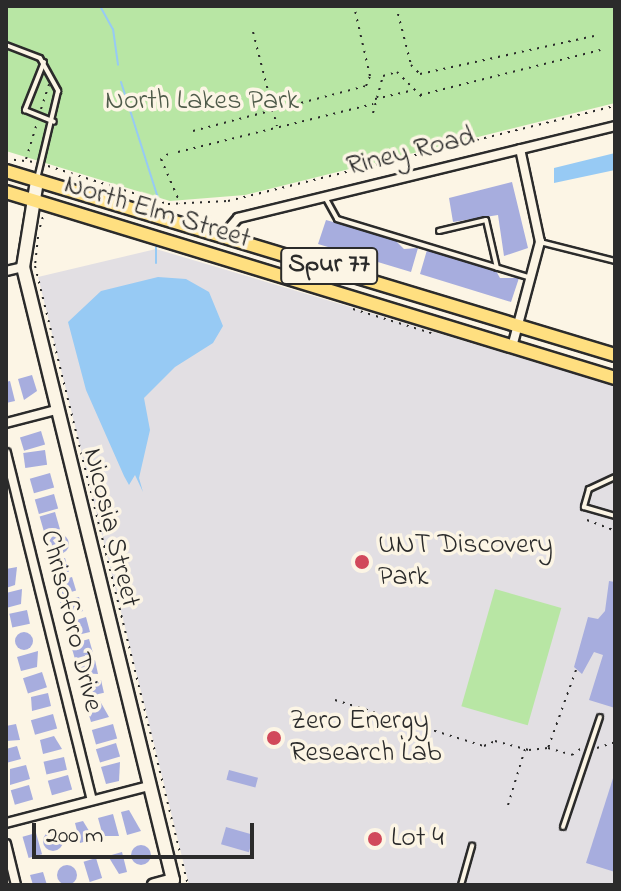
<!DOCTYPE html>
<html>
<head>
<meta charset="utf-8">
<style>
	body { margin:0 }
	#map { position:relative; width:621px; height:891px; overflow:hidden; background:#fcf5e5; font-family:"Indie Flower",sans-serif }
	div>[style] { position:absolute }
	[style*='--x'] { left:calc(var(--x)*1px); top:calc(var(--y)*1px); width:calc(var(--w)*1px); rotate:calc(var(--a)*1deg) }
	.built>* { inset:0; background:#e2dfe3 }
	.green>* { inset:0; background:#b8e6a4; transform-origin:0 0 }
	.water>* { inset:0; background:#97caf4 }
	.stream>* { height:2px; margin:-1px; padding:0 1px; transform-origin:1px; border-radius:1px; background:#97caf4 }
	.building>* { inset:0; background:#a7adde; transform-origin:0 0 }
	.round { border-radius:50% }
	.path>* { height:2px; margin-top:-1px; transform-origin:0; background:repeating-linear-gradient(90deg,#2b2b2b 0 2px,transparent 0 8px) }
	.roads { filter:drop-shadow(2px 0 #2b2b2b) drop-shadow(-2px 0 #2b2b2b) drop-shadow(0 2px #2b2b2b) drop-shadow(0 -2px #2b2b2b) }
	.lane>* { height:4px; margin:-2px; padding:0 2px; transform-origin:2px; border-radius:2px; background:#fcf5e5 }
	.street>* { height:8px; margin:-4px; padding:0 4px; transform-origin:4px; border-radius:4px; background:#fcf5e5 }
	.secondary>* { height:12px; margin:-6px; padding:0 6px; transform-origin:6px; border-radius:6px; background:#fcf5e5 }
	.primary>* { height:12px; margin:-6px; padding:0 6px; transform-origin:6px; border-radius:6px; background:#ffdf80 }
	.dots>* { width:22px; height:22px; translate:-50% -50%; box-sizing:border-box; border:4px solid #fcf5e5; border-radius:50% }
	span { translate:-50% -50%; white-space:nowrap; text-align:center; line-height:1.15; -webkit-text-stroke:7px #fcf5e5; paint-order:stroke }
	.shield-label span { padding:2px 6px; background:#fcf5e5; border:2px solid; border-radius:6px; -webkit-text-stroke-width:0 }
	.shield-label { font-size:26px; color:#2b2b2b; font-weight:700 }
	.park-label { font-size:28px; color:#4e5a49 }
	.street-label { font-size:28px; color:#2b2b2b }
	.poi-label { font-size:28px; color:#2b2b2b }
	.left { translate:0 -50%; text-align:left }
	.frame { position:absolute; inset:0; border:8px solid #2b2b2b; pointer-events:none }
	.scale { position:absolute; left:32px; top:823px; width:222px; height:36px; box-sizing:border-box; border:4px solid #2b2b2b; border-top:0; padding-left:10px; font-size:24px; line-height:28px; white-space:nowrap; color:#2b2b2b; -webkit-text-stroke:6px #fcf5e5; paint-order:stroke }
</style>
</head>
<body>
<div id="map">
	<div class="built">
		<div style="clip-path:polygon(156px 249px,615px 386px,615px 885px,189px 885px,38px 277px)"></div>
	</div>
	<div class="green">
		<div style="clip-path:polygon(6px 6px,615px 6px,615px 103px,245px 195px,170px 201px,6px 151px)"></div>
		<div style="left:495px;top:589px;width:69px;height:122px;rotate:16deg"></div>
	</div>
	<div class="water">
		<div style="clip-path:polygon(615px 153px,615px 170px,554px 183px,554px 168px)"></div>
		<div style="clip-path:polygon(158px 277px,186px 279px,209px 292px,223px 326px,213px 343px,175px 367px,144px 398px,150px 430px,139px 478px,143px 492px,135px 475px,129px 485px,124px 476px,86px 390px,68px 322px,101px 291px)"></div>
	</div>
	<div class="stream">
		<div style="--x:100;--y:6;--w:26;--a:61"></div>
		<div style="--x:113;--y:29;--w:36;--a:82"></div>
		<div style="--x:121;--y:82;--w:122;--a:72.3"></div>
		<div style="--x:156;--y:247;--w:16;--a:90"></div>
	</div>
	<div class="building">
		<div style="clip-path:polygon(512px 182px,528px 248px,504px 256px,498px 215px,453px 222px,449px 198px)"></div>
		<div style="clip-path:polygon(326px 220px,394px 239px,404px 249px,418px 248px,411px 272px,318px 244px)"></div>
		<div style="clip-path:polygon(427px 250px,495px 269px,500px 278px,519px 278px,511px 302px,420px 274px)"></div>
		<div style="clip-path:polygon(32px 375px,37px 391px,24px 400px,18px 379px)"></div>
		<div style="clip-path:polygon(10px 381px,15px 401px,6px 403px,6px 382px)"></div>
		<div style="left:41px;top:431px;width:14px;height:22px;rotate:73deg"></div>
		<div style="left:45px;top:450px;width:15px;height:22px;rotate:82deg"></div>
		<div style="left:50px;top:473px;width:15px;height:21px;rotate:74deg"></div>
		<div style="left:54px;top:494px;width:15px;height:20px;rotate:74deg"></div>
		<div style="left:55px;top:512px;width:18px;height:16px;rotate:74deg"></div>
		<div class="round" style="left:49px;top:534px;width:20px;height:20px"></div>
		<div style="left:65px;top:558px;width:14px;height:15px;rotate:73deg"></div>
		<div style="clip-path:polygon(17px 567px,15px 585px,6px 588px,6px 569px)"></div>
		<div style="left:72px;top:577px;width:14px;height:17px;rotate:73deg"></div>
		<div style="clip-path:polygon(609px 581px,615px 582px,615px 708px,589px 700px,603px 655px,594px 652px,582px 674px,574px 667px,588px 617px,598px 619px,605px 611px)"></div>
		<div style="clip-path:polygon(22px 589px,21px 604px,6px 608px,6px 593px)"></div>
		<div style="clip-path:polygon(79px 597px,83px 611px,68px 615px,62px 610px,60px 602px)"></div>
		<div style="left:27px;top:610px;width:14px;height:18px;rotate:78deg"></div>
		<div style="clip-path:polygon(86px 617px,90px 632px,69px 637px,70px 622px)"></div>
		<div class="round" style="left:15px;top:632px;width:18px;height:18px"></div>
		<div style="left:89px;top:639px;width:15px;height:19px;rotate:74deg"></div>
		<div style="clip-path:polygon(38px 651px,37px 667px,21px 671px,17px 657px)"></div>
		<div style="clip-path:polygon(95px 660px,98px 674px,78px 673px,76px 665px)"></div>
		<div style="left:42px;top:672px;width:16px;height:20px;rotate:72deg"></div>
		<div style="left:101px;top:680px;width:13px;height:21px;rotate:77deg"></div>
		<div style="clip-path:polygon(48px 693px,51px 706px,32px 711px,31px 697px)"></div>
		<div style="clip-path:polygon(100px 701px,109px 717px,91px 722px,86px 705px)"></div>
		<div style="left:53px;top:714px;width:15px;height:23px;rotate:74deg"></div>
		<div style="clip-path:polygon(16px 724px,20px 740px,6px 741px,6px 726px)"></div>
		<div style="left:113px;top:724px;width:15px;height:22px;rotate:74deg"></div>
		<div style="clip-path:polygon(54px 736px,62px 749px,43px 754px,40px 740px)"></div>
		<div style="left:116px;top:743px;width:14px;height:21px;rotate:73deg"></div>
		<div style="clip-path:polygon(17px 746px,21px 759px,6px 763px,6px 749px)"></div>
		<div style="left:64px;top:757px;width:13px;height:21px;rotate:77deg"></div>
		<div style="clip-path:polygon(120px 762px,119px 781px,106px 784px,101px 767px)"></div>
		<div style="clip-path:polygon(26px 765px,30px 779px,10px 785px,10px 769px)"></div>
		<div style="left:229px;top:770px;width:30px;height:10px;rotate:15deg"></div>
		<div style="clip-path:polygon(615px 772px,615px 872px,586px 863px)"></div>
		<div style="left:68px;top:775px;width:15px;height:21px;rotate:74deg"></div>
		<div style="left:29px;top:785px;width:15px;height:19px;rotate:74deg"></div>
		<div style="clip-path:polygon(129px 810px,141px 831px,127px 835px,121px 812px)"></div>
		<div style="clip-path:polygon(113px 814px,119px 836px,103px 836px,98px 818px)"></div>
		<div style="clip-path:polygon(83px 821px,94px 839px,80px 843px,75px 823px)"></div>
		<div style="left:226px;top:827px;width:29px;height:18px;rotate:16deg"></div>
		<div class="round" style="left:43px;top:831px;width:20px;height:20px"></div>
		<div style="left:36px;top:833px;width:22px;height:14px;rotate:74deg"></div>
		<div class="round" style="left:131px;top:845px;width:20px;height:20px"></div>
		<div style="clip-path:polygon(122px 852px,127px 872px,119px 874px,108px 856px)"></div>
		<div style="left:96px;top:858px;width:21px;height:13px;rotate:73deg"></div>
		<div class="round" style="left:57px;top:865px;width:20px;height:20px"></div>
		<div style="clip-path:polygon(43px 872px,47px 885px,33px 885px,30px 875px)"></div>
	</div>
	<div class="path">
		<div style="--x:396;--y:6;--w:61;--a:75.7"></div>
		<div style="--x:411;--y:65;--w:13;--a:45"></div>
		<div style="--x:420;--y:74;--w:178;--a:-12.3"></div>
		<div style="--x:253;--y:32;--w:97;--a:75.7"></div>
		<div style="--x:420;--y:95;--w:186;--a:-14"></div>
		<div style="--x:375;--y:99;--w:40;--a:-13"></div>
		<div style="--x:41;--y:109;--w:26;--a:-72"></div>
		<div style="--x:373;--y:113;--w:38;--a:-75"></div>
		<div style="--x:383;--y:76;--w:15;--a:-16"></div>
		<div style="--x:397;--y:72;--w:38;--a:45"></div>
		<div style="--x:193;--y:131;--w:179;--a:-14.6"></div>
		<div style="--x:366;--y:86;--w:11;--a:-68"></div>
		<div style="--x:370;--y:76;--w:72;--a:-102.9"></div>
		<div style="--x:178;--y:152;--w:201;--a:-13.8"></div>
		<div style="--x:168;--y:154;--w:9;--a:144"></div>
		<div style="--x:161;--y:159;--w:48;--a:66.6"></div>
		<div style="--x:6;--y:159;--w:29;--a:6"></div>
		<div style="--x:26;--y:159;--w:39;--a:-73"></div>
		<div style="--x:48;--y:166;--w:126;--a:17.6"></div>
		<div style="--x:168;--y:204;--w:60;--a:-2.9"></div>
		<div style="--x:228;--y:201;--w:398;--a:-13.8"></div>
		<div style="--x:40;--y:227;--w:15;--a:-74"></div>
		<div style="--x:38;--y:237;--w:29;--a:96"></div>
		<div style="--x:35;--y:266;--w:638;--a:76.12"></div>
		<div style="--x:353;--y:309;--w:82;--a:17.1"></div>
		<div style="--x:587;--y:520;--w:30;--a:21"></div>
		<div style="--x:576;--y:670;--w:83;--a:109.7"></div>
		<div style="--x:548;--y:748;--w:25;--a:16"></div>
		<div style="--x:572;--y:755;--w:14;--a:-36"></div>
		<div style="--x:335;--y:700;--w:156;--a:17.2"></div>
		<div style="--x:484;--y:746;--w:12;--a:-24"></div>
		<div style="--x:495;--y:741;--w:35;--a:15"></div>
		<div style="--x:529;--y:750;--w:19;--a:-6"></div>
		<div style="--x:597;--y:748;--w:19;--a:-18"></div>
		<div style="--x:508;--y:805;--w:59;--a:-73.1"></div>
	</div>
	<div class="roads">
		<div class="lane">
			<div style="--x:6;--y:45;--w:36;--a:21"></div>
			<div style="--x:40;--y:58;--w:38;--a:61"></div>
			<div style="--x:58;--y:91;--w:90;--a:103.4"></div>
			<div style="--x:44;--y:62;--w:52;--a:111.6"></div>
			<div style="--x:25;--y:110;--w:31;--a:22"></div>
			<div style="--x:325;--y:197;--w:25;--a:61"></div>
			<div style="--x:337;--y:219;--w:203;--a:16.9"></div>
			<div style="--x:439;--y:231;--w:48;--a:-13.2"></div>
			<div style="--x:486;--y:220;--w:49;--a:77.1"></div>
			<div style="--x:540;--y:242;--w:77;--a:14.2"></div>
			<div style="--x:615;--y:477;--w:29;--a:155"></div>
			<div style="--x:589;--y:489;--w:19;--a:106"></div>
			<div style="--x:584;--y:507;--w:32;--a:16"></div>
			<div style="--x:563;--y:827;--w:116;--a:-71.4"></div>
			<div style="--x:461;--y:885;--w:41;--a:-74.2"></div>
		</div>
		<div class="street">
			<div style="--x:225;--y:233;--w:20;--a:-49"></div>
			<div style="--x:238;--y:218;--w:388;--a:-13.7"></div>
			<div style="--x:6;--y:271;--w:17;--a:-13"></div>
			<div style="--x:512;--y:347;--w:109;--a:-75.1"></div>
			<div style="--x:540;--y:242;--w:95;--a:-102.1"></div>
			<div style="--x:6;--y:423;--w:52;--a:-14.6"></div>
			<div style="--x:6;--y:453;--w:357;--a:76.1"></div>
			<div style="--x:6;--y:823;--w:148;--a:-14.5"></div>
			<div style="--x:6;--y:844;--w:42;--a:76.3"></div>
		</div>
		<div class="secondary">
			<div style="--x:37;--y:181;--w:87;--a:99.2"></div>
			<div style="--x:23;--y:267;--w:631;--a:76.25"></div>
			<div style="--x:173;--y:880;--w:20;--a:165"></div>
		</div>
		<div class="primary">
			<div style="--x:6;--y:171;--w:636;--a:16.81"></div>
			<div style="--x:6;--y:192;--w:637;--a:16.98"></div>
		</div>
	</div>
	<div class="dots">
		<div style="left:362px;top:562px;background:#d1495b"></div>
		<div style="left:274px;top:738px;background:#d1495b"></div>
		<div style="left:375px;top:839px;background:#d1495b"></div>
	</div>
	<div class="shield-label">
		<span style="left:329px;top:266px">Spur 77</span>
	</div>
	<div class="park-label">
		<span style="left:202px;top:102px">North Lakes Park</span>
	</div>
	<div class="street-label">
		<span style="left:411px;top:153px;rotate:-14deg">Riney Road</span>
		<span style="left:157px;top:213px;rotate:17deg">North Elm Street</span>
		<span style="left:110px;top:528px;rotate:76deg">Nicosia Street</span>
		<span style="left:70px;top:621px;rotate:76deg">Chrisoforo Drive</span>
	</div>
	<div class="poi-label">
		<span class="left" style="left:378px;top:562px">UNT Discovery<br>Park</span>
		<span class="left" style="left:290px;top:738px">Zero Energy<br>Research Lab</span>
		<span class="left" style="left:391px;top:839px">Lot 4</span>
	</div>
	<div class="frame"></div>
	<div class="scale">200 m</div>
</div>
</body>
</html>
